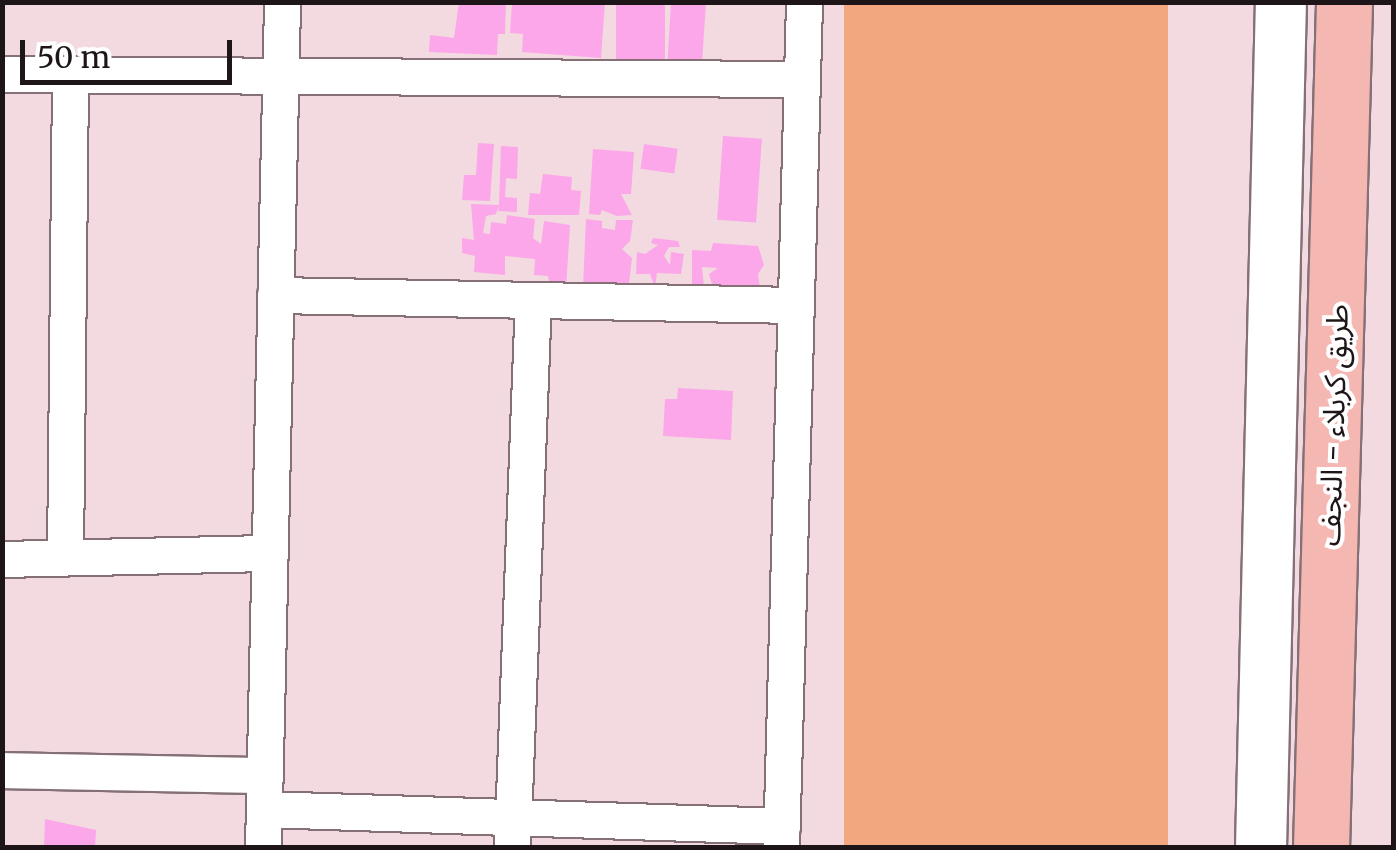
<!DOCTYPE html>
<html>
<head>
<meta charset="utf-8">
<style>
	body { margin:0 }
	#map { position:relative; width:1396px; height:850px; overflow:hidden; background:#f2dae0; font-family:Merriweather,"Noto Sans Arabic",serif }
	div>[style] { position:absolute }
	[style*='--x'] { left:calc(var(--x)*1px); top:calc(var(--y)*1px); width:calc(var(--w)*1px); rotate:calc(var(--a)*1deg) }
	.green>* { inset:0; background:#f3a77e; transform-origin:0 0 }
	.building>* { inset:0; background:#fba7e9; transform-origin:0 0 }
	.roads { filter:drop-shadow(2px 0 #857076) drop-shadow(-2px 0 #857076) drop-shadow(0 2px #857076) drop-shadow(0 -2px #857076) }
	.street>* { height:35px; margin:-17.5px; padding:0 17.5px; transform-origin:17.5px; border-radius:17.5px; background:#fff }
	.secondary>* { height:50px; margin:-25px; padding:0 25px; transform-origin:25px; border-radius:25px; background:#fff }
	.highway>* { height:55px; margin:-27.5px; padding:0 27.5px; transform-origin:27.5px; border-radius:27.5px; background:#f5b7b2 }
	span { translate:-50% -50%; white-space:nowrap; text-align:center; line-height:1.15; -webkit-text-stroke:8px #fff; paint-order:stroke }
	.street-label { font-size:30px; color:#1d1517 }
	.frame { position:absolute; inset:0; border:5px solid #1d1517; pointer-events:none }
	.scale { position:absolute; left:20px; top:40px; width:212px; height:45px; box-sizing:border-box; border:5px solid #1d1517; border-top:0; padding-left:12px; font-size:30px; line-height:35px; white-space:nowrap; color:#1d1517; -webkit-text-stroke:8px #fff; paint-order:stroke }
</style>
</head>
<body>
<div id="map">
	<div class="green">
		<div style="left:844px;top:3px;width:324px;height:844px"></div>
	</div>
	<div class="building">
		<div style="clip-path:polygon(459px 2px,506px 2px,505px 34px,498px 34px,497px 55px,429px 52px,430px 35px,454px 38px)"></div>
		<div style="clip-path:polygon(512px 2px,605px 2px,601px 58px,522px 52px,523px 34px,510px 33px)"></div>
		<div style="left:616px;top:2px;width:49px;height:70px"></div>
		<div style="clip-path:polygon(671px 2px,706px 2px,702px 63px,667px 70px)"></div>
		<div style="left:723px;top:136px;width:39px;height:84px;rotate:4deg"></div>
		<div style="clip-path:polygon(478px 143px,494px 144px,490px 201px,462px 200px,464px 175px,476px 175px)"></div>
		<div style="left:644px;top:144px;width:34px;height:25px;rotate:8deg"></div>
		<div style="clip-path:polygon(501px 146px,518px 147px,517px 179px,506px 178px,505px 197px,517px 198px,517px 212px,498px 211px,499px 205px,496px 214px,486px 216px,483px 233px,490px 234px,491px 222px,506px 224px,507px 215px,535px 219px,533px 238px,541px 244px,544px 221px,570px 225px,566px 289px,550px 286px,548px 276px,534px 275px,535px 259px,505px 256px,505px 275px,474px 272px,475px 256px,462px 253px,462px 238px,474px 240px,471px 204px,499px 205px)"></div>
		<div style="clip-path:polygon(593px 149px,634px 152px,631px 194px,621px 194px,632px 215px,617px 216px,602px 210px,600px 215px,589px 214px)"></div>
		<div style="clip-path:polygon(543px 174px,572px 177px,571px 190px,581px 191px,579px 215px,528px 215px,530px 193px,540px 194px)"></div>
		<div style="clip-path:polygon(586px 219px,602px 221px,602px 228px,615px 230px,616px 220px,633px 220px,630px 241px,622px 249px,632px 258px,628px 292px,583px 288px)"></div>
		<div style="clip-path:polygon(653px 238px,678px 241px,680px 247px,669px 247px,664px 256px,670px 265px,671px 252px,684px 254px,681px 274px,657px 273px,655px 287px,650px 274px,636px 274px,637px 252px,645px 254px,658px 245px,651px 243px)"></div>
		<div style="clip-path:polygon(713px 243px,758px 246px,764px 265px,758px 274px,760px 288px,713px 288px,709px 274px,718px 268px,702px 267px,704px 287px,692px 287px,692px 250px,711px 251px)"></div>
		<div style="clip-path:polygon(678px 388px,733px 391px,731px 440px,663px 436px,665px 399px,677px 399px)"></div>
		<div style="clip-path:polygon(45px 819px,96px 830px,95px 848px,44px 848px)"></div>
	</div>
	<div class="roads">
		<div class="street">
			<div style="--x:2;--y:74;--w:800;--a:0.36"></div>
			<div style="--x:275;--y:295;--w:519;--a:1.1"></div>
			<div style="--x:65;--y:557;--w:482;--a:-89.4"></div>
			<div style="--x:2;--y:559;--w:268;--a:-1.3"></div>
			<div style="--x:2;--y:770;--w:263;--a:1.1"></div>
			<div style="--x:264;--y:809;--w:518;--a:1.88"></div>
			<div style="--x:263;--y:848;--w:846;--a:-88.71"></div>
			<div style="--x:512;--y:848;--w:548;--a:-87.81"></div>
			<div style="--x:781;--y:848;--w:846;--a:-88.44"></div>
		</div>
		<div class="secondary">
			<div style="--x:1261;--y:848;--w:846;--a:-88.65"></div>
		</div>
		<div class="highway">
			<div style="--x:1321;--y:848;--w:846;--a:-88.44"></div>
		</div>
	</div>
	<div class="street-label">
		<span style="left:1333px;top:425px;rotate:-88deg">طريق کربلاء - النجف</span>
	</div>
	<div class="frame"></div>
	<div class="scale">50 m</div>
</div>
</body>
</html>
